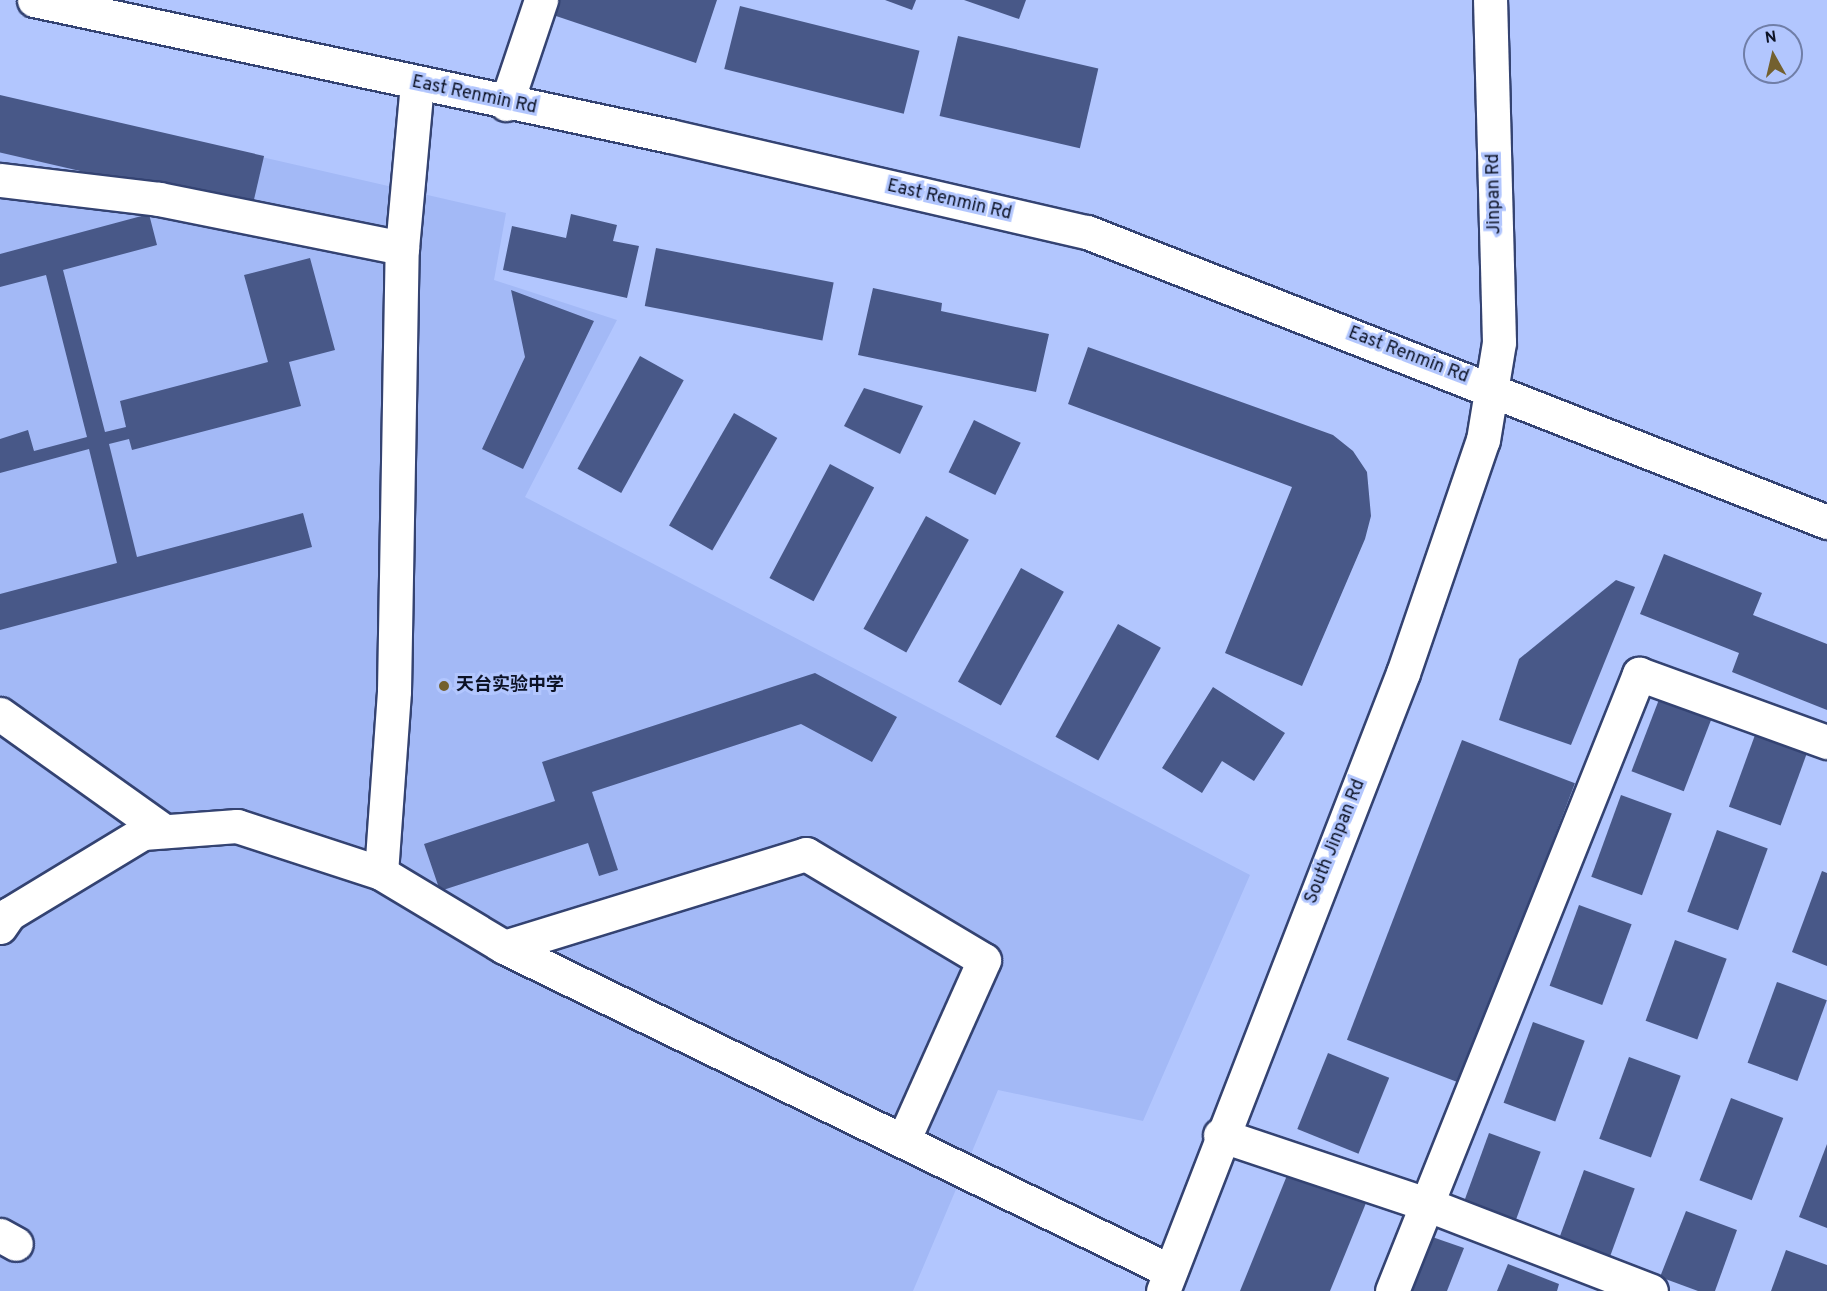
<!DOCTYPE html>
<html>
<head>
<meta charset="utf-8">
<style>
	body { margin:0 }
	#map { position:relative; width:1827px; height:1291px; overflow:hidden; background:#b2c6fe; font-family:Overpass,"Noto Sans SC",sans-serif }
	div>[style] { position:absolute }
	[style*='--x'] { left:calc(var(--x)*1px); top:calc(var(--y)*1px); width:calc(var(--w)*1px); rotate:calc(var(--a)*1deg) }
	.built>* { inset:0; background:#a3b9f6 }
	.building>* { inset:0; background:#485888; transform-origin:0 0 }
	.roads { filter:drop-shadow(2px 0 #344372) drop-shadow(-2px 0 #344372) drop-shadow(0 2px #344372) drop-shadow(0 -2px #344372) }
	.minor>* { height:33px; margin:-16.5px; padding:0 16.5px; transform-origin:16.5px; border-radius:16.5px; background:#fff }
	.major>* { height:33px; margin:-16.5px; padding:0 16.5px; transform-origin:16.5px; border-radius:16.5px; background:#fff }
	.dots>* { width:16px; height:16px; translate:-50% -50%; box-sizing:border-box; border:3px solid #b2c6fe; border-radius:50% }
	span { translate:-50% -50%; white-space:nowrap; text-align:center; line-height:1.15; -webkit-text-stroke:6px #b2c6fe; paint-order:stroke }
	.street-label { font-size:18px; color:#0c1225 }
	.poi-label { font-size:18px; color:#0c1225; font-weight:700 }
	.left { translate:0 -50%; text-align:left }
	.north { position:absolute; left:1743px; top:24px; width:60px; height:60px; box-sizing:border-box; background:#b2c6fe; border:2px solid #707ea7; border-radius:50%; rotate:352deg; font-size:16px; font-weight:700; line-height:24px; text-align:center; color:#0c1225 }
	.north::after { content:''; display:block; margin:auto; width:21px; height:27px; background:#73602f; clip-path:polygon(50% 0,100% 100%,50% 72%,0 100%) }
</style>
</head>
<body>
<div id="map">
	<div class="built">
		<div style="clip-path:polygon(0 97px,506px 213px,494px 280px,617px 320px,525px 497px,1250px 875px,1143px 1121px,998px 1090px,913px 1291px,0 1291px)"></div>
	</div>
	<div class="building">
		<div style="clip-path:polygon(558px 0,717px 0,696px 63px,553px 15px)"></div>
		<div style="clip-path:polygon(885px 0,916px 0,912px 10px)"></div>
		<div style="clip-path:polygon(964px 0,1026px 0,1019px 19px)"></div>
		<div style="left:740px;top:6px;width:185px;height:65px;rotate:14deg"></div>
		<div style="left:958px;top:36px;width:144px;height:82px;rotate:13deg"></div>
		<div style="left:0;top:95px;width:271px;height:56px;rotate:13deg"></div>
		<div style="clip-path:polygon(149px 214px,157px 245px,63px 270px,105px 432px,126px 427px,120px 401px,268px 362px,244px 275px,310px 258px,335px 350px,289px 362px,301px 406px,132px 450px,129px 439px,109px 444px,137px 557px,303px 513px,312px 547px,0 630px,0 594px,117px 563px,89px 449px,0 473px,0 439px,28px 430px,34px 451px,87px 437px,46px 275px,0 287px,0 254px)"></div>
		<div style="clip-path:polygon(571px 214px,617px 225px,613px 241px,639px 246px,627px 298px,503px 270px,512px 226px,566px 238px)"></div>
		<div style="left:656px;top:248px;width:181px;height:59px;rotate:11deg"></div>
		<div style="clip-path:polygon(873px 288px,942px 303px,941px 311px,1049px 334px,1036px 392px,858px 355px)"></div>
		<div style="clip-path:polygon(511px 290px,594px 321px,523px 469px,482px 449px,525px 357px)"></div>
		<div style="clip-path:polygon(1088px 347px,1333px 435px,1353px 451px,1367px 472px,1371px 516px,1365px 539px,1302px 686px,1225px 653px,1292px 487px,1068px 404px)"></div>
		<div style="left:640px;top:356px;width:50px;height:129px;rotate:29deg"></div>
		<div style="clip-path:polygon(864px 388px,923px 406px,900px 454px,844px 426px)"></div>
		<div style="left:734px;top:413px;width:50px;height:130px;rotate:30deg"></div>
		<div style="left:974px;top:420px;width:52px;height:58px;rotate:26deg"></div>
		<div style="left:830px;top:464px;width:50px;height:129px;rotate:28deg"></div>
		<div style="left:926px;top:516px;width:49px;height:129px;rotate:29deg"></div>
		<div style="clip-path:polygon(1664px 554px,1762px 593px,1753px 615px,1827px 644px,1827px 710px,1732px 672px,1739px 653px,1640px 614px)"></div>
		<div style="left:1021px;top:568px;width:49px;height:130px;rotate:29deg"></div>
		<div style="clip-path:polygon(1616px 580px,1635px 587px,1571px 745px,1499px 720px,1519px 659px)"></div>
		<div style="left:1118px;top:624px;width:49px;height:129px;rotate:29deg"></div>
		<div style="clip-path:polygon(815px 673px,897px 717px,872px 762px,801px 724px,592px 792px,618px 870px,599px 876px,588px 843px,440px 891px,424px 844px,555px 801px,542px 762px)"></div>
		<div style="clip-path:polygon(1213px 687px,1285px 733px,1254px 781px,1222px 761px,1202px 793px,1162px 768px)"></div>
		<div style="left:1663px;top:689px;width:56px;height:88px;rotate:21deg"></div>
		<div style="left:1759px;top:724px;width:55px;height:88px;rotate:20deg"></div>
		<div style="left:1462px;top:740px;width:121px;height:321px;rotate:21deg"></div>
		<div style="left:1621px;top:795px;width:54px;height:87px;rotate:20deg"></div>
		<div style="left:1717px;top:830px;width:54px;height:87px;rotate:20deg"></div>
		<div style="clip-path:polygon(1822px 871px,1827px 873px,1827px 966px,1792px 952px)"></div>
		<div style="left:1579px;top:905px;width:56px;height:86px;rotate:20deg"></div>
		<div style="left:1675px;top:940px;width:55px;height:86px;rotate:20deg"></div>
		<div style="left:1777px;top:982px;width:53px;height:86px;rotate:20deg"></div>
		<div style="left:1533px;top:1022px;width:55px;height:86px;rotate:20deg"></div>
		<div style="left:1328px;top:1053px;width:66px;height:82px;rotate:22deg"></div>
		<div style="left:1629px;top:1057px;width:55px;height:87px;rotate:20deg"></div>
		<div style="left:1731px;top:1098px;width:56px;height:88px;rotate:21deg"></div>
		<div style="left:1489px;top:1133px;width:55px;height:72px;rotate:20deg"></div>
		<div style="clip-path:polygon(1827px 1144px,1827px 1228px,1799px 1217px)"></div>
		<div style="left:1584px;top:1170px;width:54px;height:72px;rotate:20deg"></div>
		<div style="clip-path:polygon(1288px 1173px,1366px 1203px,1330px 1291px,1240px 1291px)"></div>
		<div style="clip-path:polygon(1686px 1211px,1737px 1230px,1715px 1291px,1698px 1291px,1660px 1277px)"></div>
		<div style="clip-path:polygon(1412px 1230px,1464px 1248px,1447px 1291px,1389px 1291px)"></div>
		<div style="clip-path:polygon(1786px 1250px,1827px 1265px,1827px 1291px,1771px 1291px)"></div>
		<div style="clip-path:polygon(1508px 1264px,1559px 1284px,1557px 1291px,1497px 1291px)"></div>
	</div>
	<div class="roads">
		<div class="minor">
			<div style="--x:506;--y:104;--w:110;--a:-71.4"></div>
			<div style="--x:0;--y:180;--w:160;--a:6.8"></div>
			<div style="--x:159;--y:199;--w:248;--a:11.4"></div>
			<div style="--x:0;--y:714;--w:201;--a:35.5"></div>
			<div style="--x:381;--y:873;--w:182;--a:-85.9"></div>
			<div style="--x:394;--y:691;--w:443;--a:-89"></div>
			<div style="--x:402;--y:248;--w:165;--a:-84.8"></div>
			<div style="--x:0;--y:927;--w:16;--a:-55"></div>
			<div style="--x:9;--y:914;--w:157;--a:-31.2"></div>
			<div style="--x:143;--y:833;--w:94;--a:-4.3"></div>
			<div style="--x:237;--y:826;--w:151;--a:18.1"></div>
			<div style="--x:381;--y:873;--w:144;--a:31"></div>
			<div style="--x:504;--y:947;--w:741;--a:25.94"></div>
			<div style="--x:504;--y:947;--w:316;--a:-17.1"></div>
			<div style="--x:806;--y:854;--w:207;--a:30.8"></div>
			<div style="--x:984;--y:960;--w:198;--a:114.1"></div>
			<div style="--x:1220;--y:1135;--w:217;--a:18.5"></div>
			<div style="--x:1426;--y:1204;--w:241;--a:21.1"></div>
			<div style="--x:0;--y:1235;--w:18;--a:29"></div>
			<div style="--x:1392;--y:1291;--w:665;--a:-68.18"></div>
			<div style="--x:1639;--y:674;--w:200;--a:19.9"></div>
		</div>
		<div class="major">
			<div style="--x:34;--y:0;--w:650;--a:12.07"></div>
			<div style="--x:670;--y:136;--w:428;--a:13"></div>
			<div style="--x:1087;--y:232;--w:795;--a:21.4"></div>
			<div style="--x:1163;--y:1291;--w:663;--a:-68.78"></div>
			<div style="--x:1403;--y:673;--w:246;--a:-71.1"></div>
			<div style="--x:1483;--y:440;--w:99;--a:-80.7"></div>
			<div style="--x:1499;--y:342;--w:342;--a:-91.5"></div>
		</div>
	</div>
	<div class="dots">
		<div style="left:444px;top:686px;background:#73602f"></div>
	</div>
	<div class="street-label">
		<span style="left:474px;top:96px;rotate:12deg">East Renmin Rd</span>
		<span style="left:1495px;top:194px;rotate:-91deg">Jinpan Rd</span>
		<span style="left:949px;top:201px;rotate:13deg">East Renmin Rd</span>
		<span style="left:1408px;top:356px;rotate:21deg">East Renmin Rd</span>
		<span style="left:1336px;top:842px;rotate:-68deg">South Jinpan Rd</span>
	</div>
	<div class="poi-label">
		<span class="left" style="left:456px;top:686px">天台实验中学</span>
	</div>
	<div class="north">N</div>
</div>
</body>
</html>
